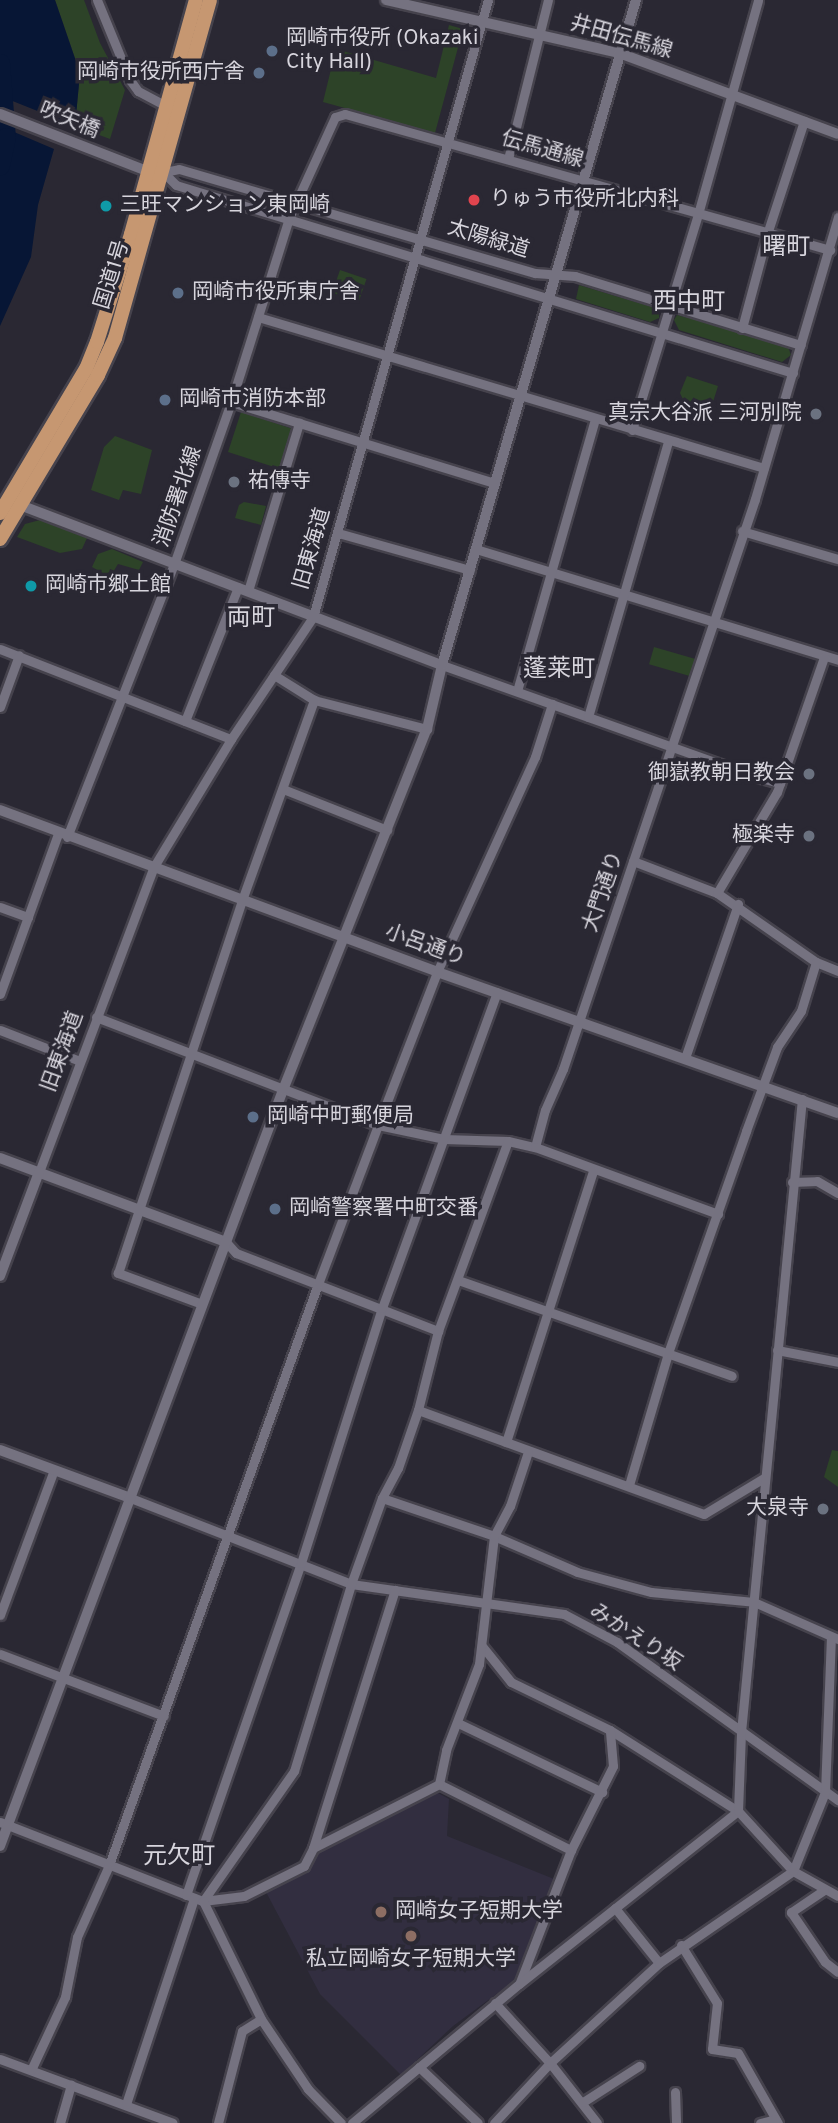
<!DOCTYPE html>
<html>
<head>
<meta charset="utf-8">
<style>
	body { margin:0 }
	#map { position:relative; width:838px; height:2123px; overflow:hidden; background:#2a2833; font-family:Overpass,"Noto Sans JP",sans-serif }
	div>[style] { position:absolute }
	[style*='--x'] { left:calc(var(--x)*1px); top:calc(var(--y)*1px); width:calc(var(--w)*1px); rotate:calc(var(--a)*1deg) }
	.built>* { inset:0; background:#322e40 }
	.green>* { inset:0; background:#2d4328; transform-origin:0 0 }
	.water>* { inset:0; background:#071635 }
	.river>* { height:19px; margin:-9.5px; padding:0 9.5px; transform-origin:9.5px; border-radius:9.5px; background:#071635 }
	.roads { filter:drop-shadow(2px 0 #46434d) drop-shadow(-2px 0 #46434d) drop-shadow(0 2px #46434d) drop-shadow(0 -2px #46434d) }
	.minor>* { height:9px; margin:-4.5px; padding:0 4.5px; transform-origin:4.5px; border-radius:4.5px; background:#757280 }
	.tertiary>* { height:10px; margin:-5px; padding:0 5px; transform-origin:5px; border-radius:5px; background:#757280 }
	.trunk>* { height:14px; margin:-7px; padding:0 7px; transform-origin:7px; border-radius:7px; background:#c69771 }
	.dots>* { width:19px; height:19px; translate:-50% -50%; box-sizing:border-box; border:4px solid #2a2833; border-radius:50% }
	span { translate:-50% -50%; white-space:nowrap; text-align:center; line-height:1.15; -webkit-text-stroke:7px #2a2833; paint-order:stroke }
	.street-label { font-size:21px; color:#d7d5dd }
	.poi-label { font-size:21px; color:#d7d5dd }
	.left { translate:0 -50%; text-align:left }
	.right { translate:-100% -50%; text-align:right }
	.quarter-label { font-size:24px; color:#d7d5dd }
</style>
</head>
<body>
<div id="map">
	<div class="built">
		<div style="clip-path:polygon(436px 1792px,449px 1799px,447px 1836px,554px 1879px,514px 1981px,453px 2026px,401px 2075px,320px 1994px,266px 1892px,307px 1870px,317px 1853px)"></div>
	</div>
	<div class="green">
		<div style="clip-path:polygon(55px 0,84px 0,100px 43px,125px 90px,110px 139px,75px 126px,80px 73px)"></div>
		<div style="clip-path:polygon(449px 25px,463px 29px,435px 133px,323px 102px,332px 65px,343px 51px,436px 78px)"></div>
		<div style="left:340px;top:270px;width:28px;height:24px;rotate:19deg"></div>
		<div style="clip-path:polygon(579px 285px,652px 307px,659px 311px,659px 318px,650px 322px,576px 299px)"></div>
		<div style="clip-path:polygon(677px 315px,787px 344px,791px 355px,782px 362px,679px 330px,674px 320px)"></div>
		<div style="clip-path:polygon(687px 376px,718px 386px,709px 415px,689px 412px,680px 393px)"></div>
		<div style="left:241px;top:412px;width:55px;height:42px;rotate:18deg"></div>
		<div style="clip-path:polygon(115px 436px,152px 450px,141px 494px,123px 490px,119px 500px,91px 490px,104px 447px)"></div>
		<div style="clip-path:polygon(244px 502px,266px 506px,261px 525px,235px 518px,239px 505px)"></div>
		<div style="clip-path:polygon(40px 520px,87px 538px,82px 549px,60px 553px,17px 537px,25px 524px)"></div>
		<div style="clip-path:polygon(112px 549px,143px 562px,139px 570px,118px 564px,110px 577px,92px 567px,98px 554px)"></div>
		<div style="left:654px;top:647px;width:44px;height:18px;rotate:16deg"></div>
		<div style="clip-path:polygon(832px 1450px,838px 1451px,838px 1487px,824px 1477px)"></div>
	</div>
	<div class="water">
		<div style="clip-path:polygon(0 0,55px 0,80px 73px,75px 126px,0 96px)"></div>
		<div style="clip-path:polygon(0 126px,54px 149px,38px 205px,31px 257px,0 326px)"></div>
	</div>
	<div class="river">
		<div style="--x:0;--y:63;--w:74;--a:85.4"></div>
		<div style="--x:6;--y:137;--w:29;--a:102"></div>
	</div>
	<div class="roads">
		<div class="minor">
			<div style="--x:97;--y:0;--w:87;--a:67.6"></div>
			<div style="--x:130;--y:80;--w:14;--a:54"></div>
			<div style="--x:138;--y:91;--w:32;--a:28"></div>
			<div style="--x:508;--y:159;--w:164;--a:-75.9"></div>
			<div style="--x:159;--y:173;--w:20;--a:-11"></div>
			<div style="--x:179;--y:169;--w:371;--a:16.3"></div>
			<div style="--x:535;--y:273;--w:40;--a:4.3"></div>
			<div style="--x:575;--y:276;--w:236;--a:17"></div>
			<div style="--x:164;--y:173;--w:17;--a:45"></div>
			<div style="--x:176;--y:185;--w:645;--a:16.95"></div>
			<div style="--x:258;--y:317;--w:528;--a:16.62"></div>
			<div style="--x:742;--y:328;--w:100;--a:-75"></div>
			<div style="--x:768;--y:231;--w:116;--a:-71.9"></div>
			<div style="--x:231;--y:402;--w:276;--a:17.1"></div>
			<div style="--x:632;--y:430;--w:226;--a:-73"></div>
			<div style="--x:698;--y:214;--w:222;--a:-74.3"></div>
			<div style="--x:742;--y:531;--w:100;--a:16.3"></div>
			<div style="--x:338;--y:533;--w:137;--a:15.7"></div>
			<div style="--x:476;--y:549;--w:379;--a:17"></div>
			<div style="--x:248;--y:591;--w:176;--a:-73.1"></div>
			<div style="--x:0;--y:649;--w:248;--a:21.3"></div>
			<div style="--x:442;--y:665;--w:334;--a:19.6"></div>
			<div style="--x:757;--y:777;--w:24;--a:15"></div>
			<div style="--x:274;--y:675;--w:47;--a:32"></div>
			<div style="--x:314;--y:700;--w:117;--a:14.4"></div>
			<div style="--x:517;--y:691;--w:283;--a:-74"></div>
			<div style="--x:0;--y:707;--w:55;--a:-69.9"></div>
			<div style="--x:588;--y:717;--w:287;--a:-73.8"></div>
			<div style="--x:185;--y:721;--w:144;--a:-68.4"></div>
			<div style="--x:283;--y:789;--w:112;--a:21.5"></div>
			<div style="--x:67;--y:837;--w:293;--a:-68.6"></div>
			<div style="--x:174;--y:564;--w:172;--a:-70.6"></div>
			<div style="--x:231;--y:402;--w:193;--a:-72.5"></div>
			<div style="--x:289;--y:218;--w:111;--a:-65.5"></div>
			<div style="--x:335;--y:117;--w:10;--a:-17"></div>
			<div style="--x:345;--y:114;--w:504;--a:15.66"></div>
			<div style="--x:633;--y:861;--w:90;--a:20.9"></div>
			<div style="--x:717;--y:893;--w:121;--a:34.9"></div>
			<div style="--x:816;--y:962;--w:24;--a:22"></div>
			<div style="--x:717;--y:893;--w:117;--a:-59.3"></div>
			<div style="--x:777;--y:792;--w:143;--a:-70.8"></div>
			<div style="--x:0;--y:907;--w:30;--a:20"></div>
			<div style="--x:0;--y:994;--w:170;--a:-70.1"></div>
			<div style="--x:96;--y:1017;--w:302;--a:21"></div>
			<div style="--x:378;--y:1125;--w:67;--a:12"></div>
			<div style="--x:444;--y:1139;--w:64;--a:1.8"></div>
			<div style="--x:508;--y:1141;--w:28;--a:13"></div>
			<div style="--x:535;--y:1147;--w:38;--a:-75"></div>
			<div style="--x:545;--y:1110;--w:45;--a:-66.3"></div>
			<div style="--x:563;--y:1069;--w:601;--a:-71.38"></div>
			<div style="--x:755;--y:499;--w:294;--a:-73.6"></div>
			<div style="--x:0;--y:1030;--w:86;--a:21.2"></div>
			<div style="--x:685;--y:1058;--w:163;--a:-71"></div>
			<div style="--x:535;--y:1147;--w:195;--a:20.1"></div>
			<div style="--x:39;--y:1172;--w:325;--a:-69.4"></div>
			<div style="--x:153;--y:868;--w:151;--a:-58.8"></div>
			<div style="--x:231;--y:739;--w:147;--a:-56.1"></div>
			<div style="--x:313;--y:617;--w:641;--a:-74.17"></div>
			<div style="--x:792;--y:1182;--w:25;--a:-2"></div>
			<div style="--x:817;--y:1181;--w:24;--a:30"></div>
			<div style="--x:226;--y:1242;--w:15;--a:48"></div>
			<div style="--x:236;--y:1253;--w:217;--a:21.1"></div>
			<div style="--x:458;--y:1280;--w:290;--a:19.3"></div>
			<div style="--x:202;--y:1304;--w:90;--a:-159.7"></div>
			<div style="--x:118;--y:1273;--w:393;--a:-71.6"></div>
			<div style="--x:242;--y:900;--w:213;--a:-70.2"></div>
			<div style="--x:777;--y:1350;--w:62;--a:11.1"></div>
			<div style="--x:418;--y:1410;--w:304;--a:20"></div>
			<div style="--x:704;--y:1514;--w:70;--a:-31"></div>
			<div style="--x:506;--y:1442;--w:285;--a:-72.2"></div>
			<div style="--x:629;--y:1485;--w:138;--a:-73.5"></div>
			<div style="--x:668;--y:1353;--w:235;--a:-70.6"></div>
			<div style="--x:746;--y:1131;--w:90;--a:-69.7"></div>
			<div style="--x:777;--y:1047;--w:43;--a:-56.3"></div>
			<div style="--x:801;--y:1011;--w:51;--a:-73"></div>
			<div style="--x:128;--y:1497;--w:239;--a:21.3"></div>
			<div style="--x:351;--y:1584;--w:215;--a:8"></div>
			<div style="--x:564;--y:1614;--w:60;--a:27.8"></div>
			<div style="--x:617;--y:1642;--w:272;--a:35.6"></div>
			<div style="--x:382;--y:1498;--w:118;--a:18.7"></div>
			<div style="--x:494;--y:1536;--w:90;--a:23.4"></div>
			<div style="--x:577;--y:1572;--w:77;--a:15.1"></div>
			<div style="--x:651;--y:1592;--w:103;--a:5.5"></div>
			<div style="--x:754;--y:1602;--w:92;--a:23.8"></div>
			<div style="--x:0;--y:1615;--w:155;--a:-69.6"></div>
			<div style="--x:482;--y:1646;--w:46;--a:51.1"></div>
			<div style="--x:511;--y:1682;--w:110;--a:25.9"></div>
			<div style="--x:610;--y:1730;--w:151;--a:32.3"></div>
			<div style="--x:738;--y:1811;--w:81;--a:47.5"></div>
			<div style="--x:793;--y:1871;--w:51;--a:29.1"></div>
			<div style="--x:0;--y:1654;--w:175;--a:20.7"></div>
			<div style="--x:458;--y:1723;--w:160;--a:25.6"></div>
			<div style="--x:439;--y:1784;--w:35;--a:-78"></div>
			<div style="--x:446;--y:1750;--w:92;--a:-69"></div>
			<div style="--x:479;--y:1664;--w:129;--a:-83.3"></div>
			<div style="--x:494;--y:1536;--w:34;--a:-62"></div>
			<div style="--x:510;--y:1506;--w:57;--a:-71.6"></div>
			<div style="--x:439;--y:1784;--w:148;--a:26.6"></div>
			<div style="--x:0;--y:1822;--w:218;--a:21.3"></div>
			<div style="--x:203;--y:1901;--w:41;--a:-7"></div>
			<div style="--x:244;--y:1896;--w:67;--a:-26.6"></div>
			<div style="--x:304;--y:1866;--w:20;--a:-63"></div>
			<div style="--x:313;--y:1848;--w:141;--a:-26.9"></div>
			<div style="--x:313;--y:1848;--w:271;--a:-72.4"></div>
			<div style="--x:824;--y:1890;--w:40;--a:146"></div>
			<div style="--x:791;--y:1912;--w:60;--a:55.8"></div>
			<div style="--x:825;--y:1962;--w:16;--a:38"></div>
			<div style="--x:186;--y:1895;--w:351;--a:-70.9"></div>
			<div style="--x:301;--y:1563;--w:268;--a:-72.4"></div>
			<div style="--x:382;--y:1308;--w:336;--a:-70"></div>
			<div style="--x:203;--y:1901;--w:159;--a:-55"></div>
			<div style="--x:294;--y:1771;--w:195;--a:-73"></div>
			<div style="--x:351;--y:1584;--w:91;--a:-70.2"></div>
			<div style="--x:382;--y:1498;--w:34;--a:-62"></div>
			<div style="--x:398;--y:1468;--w:61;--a:-71"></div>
			<div style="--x:418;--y:1410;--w:81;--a:-75.8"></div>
			<div style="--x:438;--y:1331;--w:202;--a:-69.8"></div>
			<div style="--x:203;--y:1901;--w:131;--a:63.8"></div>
			<div style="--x:261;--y:2019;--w:84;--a:56.1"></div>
			<div style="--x:308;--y:2089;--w:47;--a:45.9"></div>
			<div style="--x:615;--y:1908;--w:70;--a:51.3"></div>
			<div style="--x:681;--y:1945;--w:68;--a:58.2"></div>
			<div style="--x:717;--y:2003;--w:46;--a:96.2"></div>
			<div style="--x:712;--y:2049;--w:26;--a:9"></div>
			<div style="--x:738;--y:2053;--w:81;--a:60.3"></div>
			<div style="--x:520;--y:1982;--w:142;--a:-68.9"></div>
			<div style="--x:571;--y:1850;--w:94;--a:-63.4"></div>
			<div style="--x:613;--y:1766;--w:36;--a:-95"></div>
			<div style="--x:495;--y:2003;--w:81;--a:47.5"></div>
			<div style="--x:550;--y:2063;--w:76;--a:51.9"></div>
			<div style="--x:0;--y:2059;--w:184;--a:20.3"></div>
			<div style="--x:419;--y:2067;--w:81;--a:43.5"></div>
			<div style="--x:31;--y:2070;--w:81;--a:-65"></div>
			<div style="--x:65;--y:1997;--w:61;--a:-78.7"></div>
			<div style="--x:77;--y:1937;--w:79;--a:-66"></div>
			<div style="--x:109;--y:1865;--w:617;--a:-70.22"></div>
			<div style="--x:318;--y:1284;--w:170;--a:-69.3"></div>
			<div style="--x:378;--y:1125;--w:164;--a:-68.9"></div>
			<div style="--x:437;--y:972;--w:236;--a:-65.5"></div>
			<div style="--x:535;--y:757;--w:56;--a:-72.2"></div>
			<div style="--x:675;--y:2092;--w:31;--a:88"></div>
			<div style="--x:583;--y:2102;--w:67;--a:-32.7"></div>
			<div style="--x:126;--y:2104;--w:217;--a:-71.7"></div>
			<div style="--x:60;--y:2123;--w:40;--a:-74"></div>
			<div style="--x:218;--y:2123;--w:95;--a:-75.4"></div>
			<div style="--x:242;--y:2031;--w:22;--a:-32"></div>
			<div style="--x:352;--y:2123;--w:217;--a:-39.8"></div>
			<div style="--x:519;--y:1984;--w:279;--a:-38.3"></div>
			<div style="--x:738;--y:1811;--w:79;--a:-87.8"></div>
			<div style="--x:741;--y:1732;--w:636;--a:-84.5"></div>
			<div style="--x:494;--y:2123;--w:82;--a:-47"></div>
			<div style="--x:550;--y:2063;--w:148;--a:-42.5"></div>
			<div style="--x:659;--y:1963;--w:163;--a:-34.5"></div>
			<div style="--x:793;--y:1871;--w:85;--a:-67.9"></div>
			<div style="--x:825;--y:1792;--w:155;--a:-87.8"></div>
			<div style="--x:760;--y:2123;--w:16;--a:-14"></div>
		</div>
		<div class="tertiary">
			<div style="--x:386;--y:0;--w:239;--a:12.8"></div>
			<div style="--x:619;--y:53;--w:233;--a:20.3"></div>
			<div style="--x:0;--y:114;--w:158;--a:21.2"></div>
			<div style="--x:20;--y:505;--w:451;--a:20.8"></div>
			<div style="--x:0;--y:810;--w:466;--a:20.3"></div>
			<div style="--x:437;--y:972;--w:425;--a:19.4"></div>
			<div style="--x:0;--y:1158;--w:241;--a:20.4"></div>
			<div style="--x:0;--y:1276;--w:111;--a:-69.4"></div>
			<div style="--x:0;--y:1450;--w:136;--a:20.2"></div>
			<div style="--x:0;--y:1846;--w:807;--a:-69.48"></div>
			<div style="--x:283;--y:1090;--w:389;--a:-68.3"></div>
			<div style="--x:427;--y:729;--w:66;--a:-76.8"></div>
			<div style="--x:442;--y:665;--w:693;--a:-73.74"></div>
		</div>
		<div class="trunk">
			<div style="--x:0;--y:513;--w:168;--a:-59.2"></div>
			<div style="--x:86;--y:369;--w:29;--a:-68"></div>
			<div style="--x:97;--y:342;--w:113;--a:-72.5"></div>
			<div style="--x:131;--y:234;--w:243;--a:-74.5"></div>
			<div style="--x:0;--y:539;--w:191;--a:-59.1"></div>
			<div style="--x:98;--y:375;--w:41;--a:-65.3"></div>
			<div style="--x:115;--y:338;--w:351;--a:-74.3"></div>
		</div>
	</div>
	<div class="dots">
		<div style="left:272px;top:51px;background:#5c6f8a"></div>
		<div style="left:259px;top:73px;background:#5c6f8a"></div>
		<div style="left:474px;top:200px;background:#e0444e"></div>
		<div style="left:106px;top:206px;background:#0f9aa8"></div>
		<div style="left:178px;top:293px;background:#5c6f8a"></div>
		<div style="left:165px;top:400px;background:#5c6f8a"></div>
		<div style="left:816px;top:414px;background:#6b7280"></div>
		<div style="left:234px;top:482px;background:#6b7280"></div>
		<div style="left:31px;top:586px;background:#0f9aa8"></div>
		<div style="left:809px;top:774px;background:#6b7280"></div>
		<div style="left:809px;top:836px;background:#6b7280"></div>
		<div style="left:253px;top:1117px;background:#5c6f8a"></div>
		<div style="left:275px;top:1209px;background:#5c6f8a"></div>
		<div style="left:823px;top:1509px;background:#6b7280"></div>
		<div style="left:381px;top:1912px;background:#8d6e63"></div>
		<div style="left:411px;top:1936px;background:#8d6e63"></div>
	</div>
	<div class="street-label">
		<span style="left:621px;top:38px;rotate:16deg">井田伝馬線</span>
		<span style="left:69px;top:121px;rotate:22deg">吹矢橋</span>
		<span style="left:542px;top:150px;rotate:16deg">伝馬通線</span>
		<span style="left:488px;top:240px;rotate:17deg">太陽緑道</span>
		<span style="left:113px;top:275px;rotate:-73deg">国道1号</span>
		<span style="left:179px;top:497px;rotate:-71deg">消防署北線</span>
		<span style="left:313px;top:549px;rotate:-74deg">旧東海道</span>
		<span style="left:604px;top:892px;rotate:-71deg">大門通り</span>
		<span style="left:425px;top:946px;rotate:20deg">小呂通り</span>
		<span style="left:63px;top:1052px;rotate:-70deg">旧東海道</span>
		<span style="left:635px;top:1638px;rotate:33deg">みかえり坂</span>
	</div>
	<div class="poi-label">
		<span class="left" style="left:286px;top:51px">岡崎市役所 (Okazaki<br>City Hall)</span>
		<span class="right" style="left:245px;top:73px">岡崎市役所西庁舎</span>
		<span class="left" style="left:490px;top:200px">りゅう市役所北内科</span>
		<span class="left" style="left:120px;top:206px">三旺マンション東岡崎</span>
		<span class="left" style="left:192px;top:293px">岡崎市役所東庁舎</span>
		<span class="left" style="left:179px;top:400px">岡崎市消防本部</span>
		<span class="right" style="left:802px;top:414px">真宗大谷派 三河別院</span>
		<span class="left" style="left:248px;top:482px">祐傳寺</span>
		<span class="left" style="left:45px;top:586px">岡崎市郷土館</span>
		<span class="right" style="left:795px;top:774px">御嶽教朝日教会</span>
		<span class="right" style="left:795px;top:836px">極楽寺</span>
		<span class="left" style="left:267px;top:1117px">岡崎中町郵便局</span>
		<span class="left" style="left:289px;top:1209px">岡崎警察署中町交番</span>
		<span class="right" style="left:809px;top:1509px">大泉寺</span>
		<span class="left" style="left:395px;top:1912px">岡崎女子短期大学</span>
		<span style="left:411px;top:1960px">私立岡崎女子短期大学</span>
	</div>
	<div class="quarter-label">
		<span style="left:786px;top:249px">曙町</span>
		<span style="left:689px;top:304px">西中町</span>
		<span style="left:251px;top:620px">両町</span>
		<span style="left:559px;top:671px">蓬莱町</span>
		<span style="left:179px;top:1858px">元欠町</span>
	</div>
</div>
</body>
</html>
